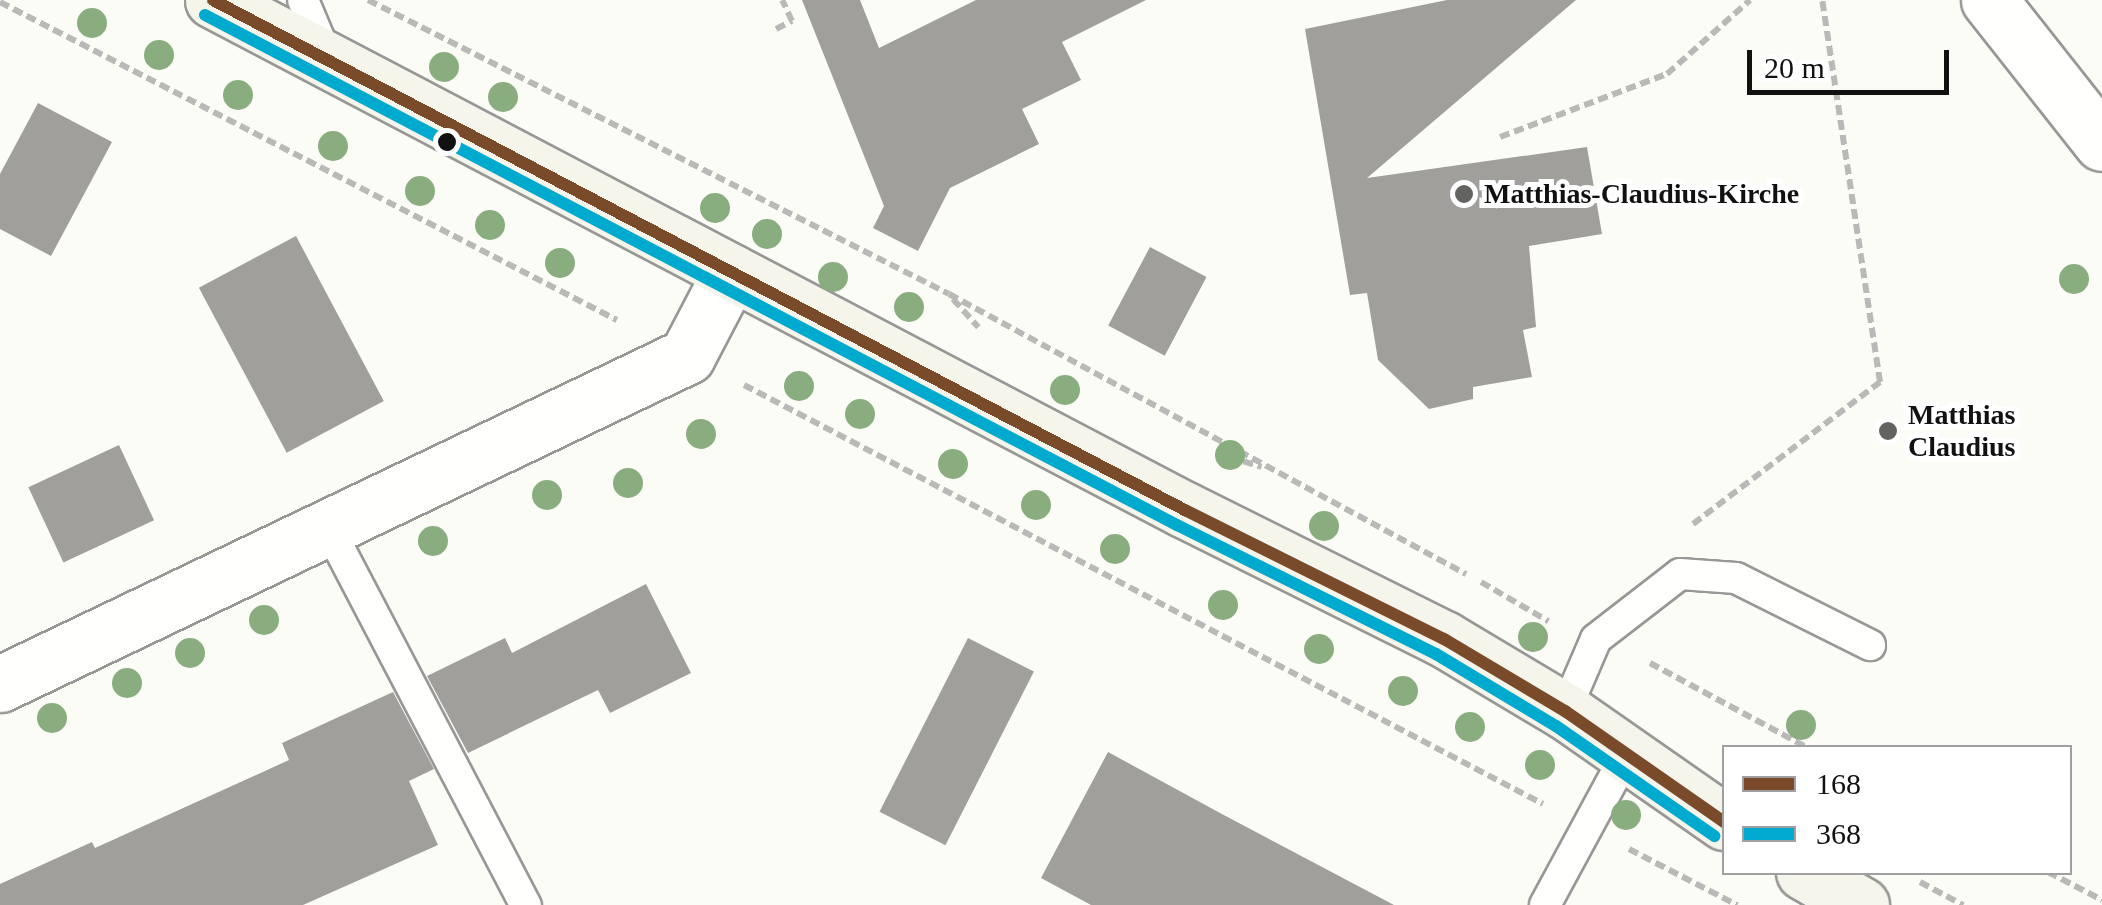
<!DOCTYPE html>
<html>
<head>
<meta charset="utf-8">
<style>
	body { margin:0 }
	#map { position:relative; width:2102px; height:905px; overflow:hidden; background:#fcfcf7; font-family:"Times New Roman",serif }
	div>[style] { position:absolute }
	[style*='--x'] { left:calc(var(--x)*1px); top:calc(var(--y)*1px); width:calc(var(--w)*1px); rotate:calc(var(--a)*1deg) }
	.building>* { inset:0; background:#a09f9c; transform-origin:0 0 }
	.path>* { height:6px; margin-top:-3px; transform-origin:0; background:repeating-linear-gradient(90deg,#b9b9b8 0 10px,transparent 0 15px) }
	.roads { filter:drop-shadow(2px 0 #979795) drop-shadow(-2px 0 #979795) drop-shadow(0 2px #979795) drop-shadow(0 -2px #979795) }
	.lane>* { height:30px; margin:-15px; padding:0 15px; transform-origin:15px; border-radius:15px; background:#fffffe }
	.street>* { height:55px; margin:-27.5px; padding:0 27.5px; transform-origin:27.5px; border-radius:27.5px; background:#fffffe }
	.secondary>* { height:55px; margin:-27.5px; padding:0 27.5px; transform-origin:27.5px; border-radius:27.5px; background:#f6f5eb }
	.bus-1>* { height:12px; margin:-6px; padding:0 6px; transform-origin:6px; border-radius:6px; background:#7a4b2a }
	.bus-2>* { height:12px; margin:-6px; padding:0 6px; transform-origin:6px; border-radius:6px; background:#00a9ce }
	.trees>* { width:30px; height:30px; margin:-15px; border-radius:50%; background:#89ad7f }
	.dots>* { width:28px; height:28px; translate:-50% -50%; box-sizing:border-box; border:5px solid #fff; border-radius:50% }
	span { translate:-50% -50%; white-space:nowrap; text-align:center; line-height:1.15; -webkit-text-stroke:10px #fff; paint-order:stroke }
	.poi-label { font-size:28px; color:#111; font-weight:700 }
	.left { translate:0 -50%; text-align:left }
	.legend { position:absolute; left:1722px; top:745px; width:350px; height:130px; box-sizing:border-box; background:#fff; border:2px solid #a0a0a0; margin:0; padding:12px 18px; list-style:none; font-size:30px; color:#111 }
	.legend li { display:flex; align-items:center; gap:20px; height:50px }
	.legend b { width:50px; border:2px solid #a0a0a0 }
	.scale { position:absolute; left:1747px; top:50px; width:202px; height:45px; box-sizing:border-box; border:5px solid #111; border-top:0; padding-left:12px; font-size:30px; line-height:35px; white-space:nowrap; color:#111; -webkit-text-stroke:8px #fff; paint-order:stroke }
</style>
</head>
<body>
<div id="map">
	<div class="building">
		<div style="clip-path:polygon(802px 0,860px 0,879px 48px,976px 0,1146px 0,1062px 42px,1081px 80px,1022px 109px,1039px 144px,950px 188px,918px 251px,873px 228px,884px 206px)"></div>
		<div style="clip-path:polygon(1447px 0,1576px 0,1367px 178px,1587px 147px,1602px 234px,1529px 246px,1536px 327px,1523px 330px,1532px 377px,1473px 387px,1473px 399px,1429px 409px,1378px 360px,1367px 293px,1350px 295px,1305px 29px)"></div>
		<div style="clip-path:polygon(38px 103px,112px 142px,51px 256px,0 229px,0 174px)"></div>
		<div style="left:296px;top:236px;width:187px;height:110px;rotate:62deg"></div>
		<div style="left:1150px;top:247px;width:64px;height:89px;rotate:28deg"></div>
		<div style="left:119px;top:445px;width:83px;height:100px;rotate:65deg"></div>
		<div style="clip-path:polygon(646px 584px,691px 673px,610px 713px,598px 690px,468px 753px,427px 676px,505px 638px,512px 653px)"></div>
		<div style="left:968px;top:638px;width:74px;height:195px;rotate:27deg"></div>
		<div style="clip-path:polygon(393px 692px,434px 769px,409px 781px,438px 845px,303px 905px,0 905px,0 884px,92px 842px,95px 848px,289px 760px,282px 743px)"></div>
		<div style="clip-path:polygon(1108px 752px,1220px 813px,1394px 905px,1091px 905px,1041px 878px)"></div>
	</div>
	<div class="path">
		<div style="--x:368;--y:0;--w:651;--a:26.84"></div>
		<div style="--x:949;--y:294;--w:588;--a:28.44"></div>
		<div style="--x:0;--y:2;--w:694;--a:27.27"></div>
		<div style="--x:776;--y:29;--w:18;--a:-27"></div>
		<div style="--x:792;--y:21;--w:23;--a:-115"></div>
		<div style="--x:1500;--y:137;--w:178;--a:-20.7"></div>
		<div style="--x:1667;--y:74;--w:111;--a:-41.7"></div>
		<div style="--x:953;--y:299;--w:38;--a:48"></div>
		<div style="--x:744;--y:385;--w:902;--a:27.67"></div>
		<div style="--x:1229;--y:457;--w:34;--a:17"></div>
		<div style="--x:1693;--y:524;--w:235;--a:-37.2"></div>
		<div style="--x:1880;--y:382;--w:386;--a:-98.6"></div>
		<div style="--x:1481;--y:582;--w:78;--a:30.2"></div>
		<div style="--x:1650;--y:663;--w:179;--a:28.3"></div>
		<div style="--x:1629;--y:849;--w:122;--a:27.4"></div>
		<div style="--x:2048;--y:872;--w:61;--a:27.4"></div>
		<div style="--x:1920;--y:882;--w:49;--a:28.1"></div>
	</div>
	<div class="roads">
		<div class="lane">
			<div style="--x:303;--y:0;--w:62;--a:67.2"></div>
			<div style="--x:328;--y:527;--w:427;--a:62.4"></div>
			<div style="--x:1565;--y:711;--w:78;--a:-66.7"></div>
			<div style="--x:1596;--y:639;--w:106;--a:-37.7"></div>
			<div style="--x:1680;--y:574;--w:56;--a:4.1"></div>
			<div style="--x:1736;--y:578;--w:150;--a:26.6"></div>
			<div style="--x:1545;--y:905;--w:170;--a:-61.6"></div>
		</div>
		<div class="street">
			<div style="--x:1989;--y:0;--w:182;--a:51.7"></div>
			<div style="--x:0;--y:684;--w:761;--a:-25.52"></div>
			<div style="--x:687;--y:356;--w:95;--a:-62.4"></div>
		</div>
		<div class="secondary">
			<div style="--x:213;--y:0;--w:1098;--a:27.69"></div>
			<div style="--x:1185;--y:510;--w:289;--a:26.5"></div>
			<div style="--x:1444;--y:639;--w:141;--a:30.8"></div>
			<div style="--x:1565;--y:711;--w:194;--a:34.9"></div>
			<div style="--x:1804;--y:872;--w:66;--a:30.1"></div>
		</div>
	</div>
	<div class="bus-1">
		<div style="--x:213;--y:0;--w:1098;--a:27.69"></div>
		<div style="--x:1185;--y:510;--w:289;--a:26.5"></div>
		<div style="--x:1444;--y:639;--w:141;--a:30.8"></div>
		<div style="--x:1565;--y:711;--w:194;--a:34.9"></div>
	</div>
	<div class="bus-2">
		<div style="--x:205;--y:15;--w:1098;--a:27.69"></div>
		<div style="--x:1177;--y:525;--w:289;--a:26.5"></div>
		<div style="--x:1436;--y:654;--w:140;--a:31"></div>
		<div style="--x:1556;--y:726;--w:193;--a:34.8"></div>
	</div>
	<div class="trees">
		<div style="left:92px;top:23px"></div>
		<div style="left:159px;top:55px"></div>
		<div style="left:444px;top:67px"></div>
		<div style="left:238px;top:95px"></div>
		<div style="left:503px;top:97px"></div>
		<div style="left:333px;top:146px"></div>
		<div style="left:420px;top:191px"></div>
		<div style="left:715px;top:208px"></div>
		<div style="left:490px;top:225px"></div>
		<div style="left:767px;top:234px"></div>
		<div style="left:560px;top:263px"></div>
		<div style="left:833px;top:277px"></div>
		<div style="left:2074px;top:279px"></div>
		<div style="left:909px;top:307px"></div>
		<div style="left:799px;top:386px"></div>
		<div style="left:1065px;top:390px"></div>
		<div style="left:860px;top:414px"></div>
		<div style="left:701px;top:434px"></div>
		<div style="left:1230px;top:455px"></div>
		<div style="left:953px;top:464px"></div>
		<div style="left:628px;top:483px"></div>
		<div style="left:547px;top:495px"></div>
		<div style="left:1036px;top:505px"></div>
		<div style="left:1324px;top:526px"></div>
		<div style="left:433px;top:541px"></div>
		<div style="left:1115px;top:549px"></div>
		<div style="left:1223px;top:605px"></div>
		<div style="left:264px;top:620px"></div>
		<div style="left:1533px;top:637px"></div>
		<div style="left:1319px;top:649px"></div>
		<div style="left:190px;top:653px"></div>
		<div style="left:127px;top:683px"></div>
		<div style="left:1403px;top:691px"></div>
		<div style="left:52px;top:718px"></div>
		<div style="left:1801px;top:725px"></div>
		<div style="left:1470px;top:727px"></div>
		<div style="left:1540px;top:765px"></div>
		<div style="left:1626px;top:815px"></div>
	</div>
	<div class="dots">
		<div style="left:447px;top:142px;background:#111"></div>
		<div style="left:1464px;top:194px;background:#636362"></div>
		<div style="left:1888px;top:431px;background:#636362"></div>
	</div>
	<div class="poi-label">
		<span class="left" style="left:1484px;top:194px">Matthias-Claudius-Kirche</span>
		<span class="left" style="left:1908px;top:431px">Matthias<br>Claudius</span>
	</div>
	<ul class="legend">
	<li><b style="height:12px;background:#7a4b2a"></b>168</li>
	<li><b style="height:12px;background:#00a9ce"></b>368</li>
	</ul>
	<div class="scale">20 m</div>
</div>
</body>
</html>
